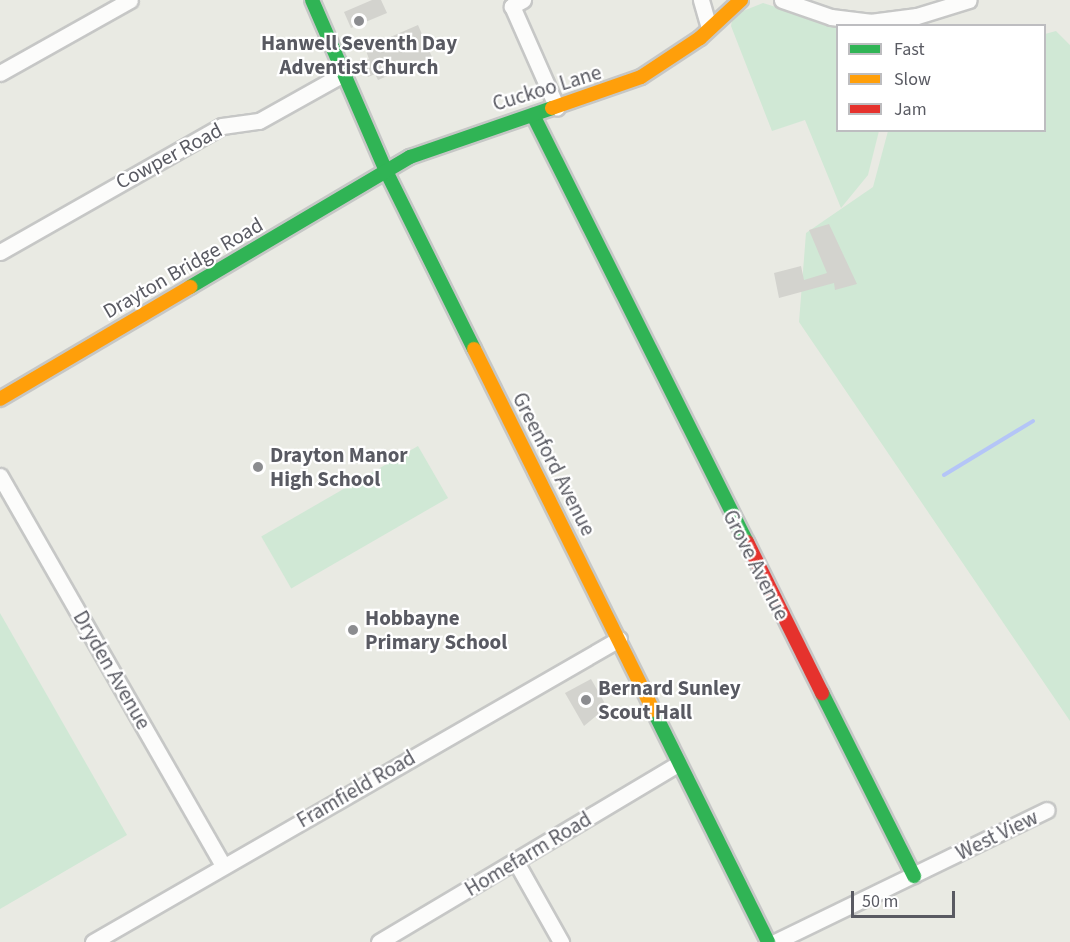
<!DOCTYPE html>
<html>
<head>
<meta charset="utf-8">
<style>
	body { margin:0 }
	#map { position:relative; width:1070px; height:942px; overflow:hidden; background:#e9eae3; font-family:"Source Sans 3",sans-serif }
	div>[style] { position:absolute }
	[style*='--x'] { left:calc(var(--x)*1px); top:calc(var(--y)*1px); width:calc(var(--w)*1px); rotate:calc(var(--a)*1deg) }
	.green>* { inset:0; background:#d0e8d5; transform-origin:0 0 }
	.stream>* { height:4px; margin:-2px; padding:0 2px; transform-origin:2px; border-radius:2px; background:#b4c5f7 }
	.building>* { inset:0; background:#d3d3ce }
	.roads { filter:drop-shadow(2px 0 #c6c7c6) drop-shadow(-2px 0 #c6c7c6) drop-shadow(0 2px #c6c7c6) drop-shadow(0 -2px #c6c7c6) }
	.street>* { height:15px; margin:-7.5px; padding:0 7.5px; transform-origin:7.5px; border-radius:7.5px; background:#fcfcfb }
	.fast>* { height:14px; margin:-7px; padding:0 7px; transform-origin:7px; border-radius:7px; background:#30b455 }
	.slow>* { height:14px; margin:-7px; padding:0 7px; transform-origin:7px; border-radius:7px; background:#ff9f0a }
	.jam>* { height:14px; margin:-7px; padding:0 7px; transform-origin:7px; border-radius:7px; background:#e5322d }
	.dots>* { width:16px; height:16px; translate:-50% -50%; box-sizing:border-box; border:3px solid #fff; border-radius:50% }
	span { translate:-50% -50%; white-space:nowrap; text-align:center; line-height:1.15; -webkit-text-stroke:4.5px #fff; paint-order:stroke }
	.poi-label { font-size:21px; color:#595a62; font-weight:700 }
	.left { translate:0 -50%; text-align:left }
	.street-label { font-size:21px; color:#595a62 }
	.legend { position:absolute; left:836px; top:24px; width:210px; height:108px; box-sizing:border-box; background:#fff; border:2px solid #bdbdc0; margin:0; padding:8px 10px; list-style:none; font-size:18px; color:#595a62 }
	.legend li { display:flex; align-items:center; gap:12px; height:30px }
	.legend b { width:30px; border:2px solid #bdbdc0 }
	.scale { position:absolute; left:851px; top:891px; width:104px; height:27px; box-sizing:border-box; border:3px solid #595a62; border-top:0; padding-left:8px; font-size:18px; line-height:21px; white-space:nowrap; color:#595a62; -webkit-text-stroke:4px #fff; paint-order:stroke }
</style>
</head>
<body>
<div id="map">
	<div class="green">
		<div style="clip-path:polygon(763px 3px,837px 26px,838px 130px,879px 131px,868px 175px,841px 208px,805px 120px,772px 131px,731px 26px,733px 15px)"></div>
		<div style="clip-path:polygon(1056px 31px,1070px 45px,1070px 721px,799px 322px,806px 233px,873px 187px,888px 131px,1044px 130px,1045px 34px)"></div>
		<div style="left:418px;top:446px;width:60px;height:181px;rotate:60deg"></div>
		<div style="clip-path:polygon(0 613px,127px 835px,0 909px)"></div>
	</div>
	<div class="stream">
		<div style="--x:944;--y:475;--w:104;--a:-31.2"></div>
	</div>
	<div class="building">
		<div style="clip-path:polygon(372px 0,381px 0,387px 13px,351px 28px,344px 12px)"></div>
		<div style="clip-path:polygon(418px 25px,432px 57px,378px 80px,375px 74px,368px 77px,362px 62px,369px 59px,365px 48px)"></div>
		<div style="clip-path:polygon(829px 224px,857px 284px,835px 290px,834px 283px,779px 298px,774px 273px,801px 266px,804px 280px,827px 273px,809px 230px)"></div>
		<div style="clip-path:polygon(591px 679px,607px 707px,584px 726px,565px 693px)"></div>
	</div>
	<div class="roads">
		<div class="street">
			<div style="--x:523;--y:0;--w:13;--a:151"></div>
			<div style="--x:512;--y:6;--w:111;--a:66.2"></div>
			<div style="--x:701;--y:0;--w:26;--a:74"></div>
			<div style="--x:782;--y:0;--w:52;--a:19.1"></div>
			<div style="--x:831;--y:17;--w:39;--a:7"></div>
			<div style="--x:870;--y:22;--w:47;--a:-7.3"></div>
			<div style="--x:917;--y:16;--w:54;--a:-17.1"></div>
			<div style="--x:0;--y:73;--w:149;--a:-29.3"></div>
			<div style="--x:0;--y:252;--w:255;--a:-29.6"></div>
			<div style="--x:222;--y:126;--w:37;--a:-8"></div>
			<div style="--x:259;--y:121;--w:96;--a:-29.2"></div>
			<div style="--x:0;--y:476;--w:448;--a:60.2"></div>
			<div style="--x:516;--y:862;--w:92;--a:60.6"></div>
			<div style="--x:93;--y:942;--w:607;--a:-29.94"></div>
			<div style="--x:379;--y:942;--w:346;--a:-30.8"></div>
			<div style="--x:775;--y:942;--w:302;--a:-25.9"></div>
		</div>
		<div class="fast">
			<div style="--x:312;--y:0;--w:189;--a:66.6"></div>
			<div style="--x:387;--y:173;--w:196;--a:63.7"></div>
			<div style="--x:533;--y:115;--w:478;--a:63.4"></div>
			<div style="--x:190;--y:287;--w:256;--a:-30.6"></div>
			<div style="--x:410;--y:157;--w:150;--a:-19"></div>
			<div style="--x:822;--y:693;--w:205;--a:63.3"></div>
			<div style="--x:653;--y:710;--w:259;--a:63.6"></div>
		</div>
		<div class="slow">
			<div style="--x:552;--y:108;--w:94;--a:-19.2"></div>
			<div style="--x:641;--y:77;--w:71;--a:-33.5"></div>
			<div style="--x:700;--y:38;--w:56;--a:-42.8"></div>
			<div style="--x:474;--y:349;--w:403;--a:63.6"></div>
			<div style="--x:0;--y:399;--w:221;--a:-30.5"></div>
		</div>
		<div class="jam">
			<div style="--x:747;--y:542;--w:169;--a:63.6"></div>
		</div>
	</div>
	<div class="dots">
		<div style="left:359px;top:21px;background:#8b8c8f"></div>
		<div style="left:258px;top:467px;background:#8b8c8f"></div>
		<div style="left:353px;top:630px;background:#8b8c8f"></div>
		<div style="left:586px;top:700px;background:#8b8c8f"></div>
	</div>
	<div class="poi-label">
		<span style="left:359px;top:55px">Hanwell Seventh Day<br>Adventist Church</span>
		<span class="left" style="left:270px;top:467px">Drayton Manor<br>High School</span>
		<span class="left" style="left:365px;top:630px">Hobbayne<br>Primary School</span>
		<span class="left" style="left:598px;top:700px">Bernard Sunley<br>Scout Hall</span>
	</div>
	<div class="street-label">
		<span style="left:547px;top:88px;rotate:-17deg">Cuckoo Lane</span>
		<span style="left:169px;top:156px;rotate:-28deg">Cowper Road</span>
		<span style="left:183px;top:268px;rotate:-30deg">Drayton Bridge Road</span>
		<span style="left:554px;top:464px;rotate:63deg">Greenford Avenue</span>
		<span style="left:756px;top:565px;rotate:63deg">Grove Avenue</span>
		<span style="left:112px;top:670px;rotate:60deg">Dryden Avenue</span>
		<span style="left:356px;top:789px;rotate:-30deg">Framfield Road</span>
		<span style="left:997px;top:835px;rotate:-26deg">West View</span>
		<span style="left:528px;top:854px;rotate:-31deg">Homefarm Road</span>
	</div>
	<ul class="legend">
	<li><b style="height:8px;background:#30b455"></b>Fast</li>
	<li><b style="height:8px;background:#ff9f0a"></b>Slow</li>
	<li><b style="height:8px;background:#e5322d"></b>Jam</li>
	</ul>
	<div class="scale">50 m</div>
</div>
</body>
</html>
